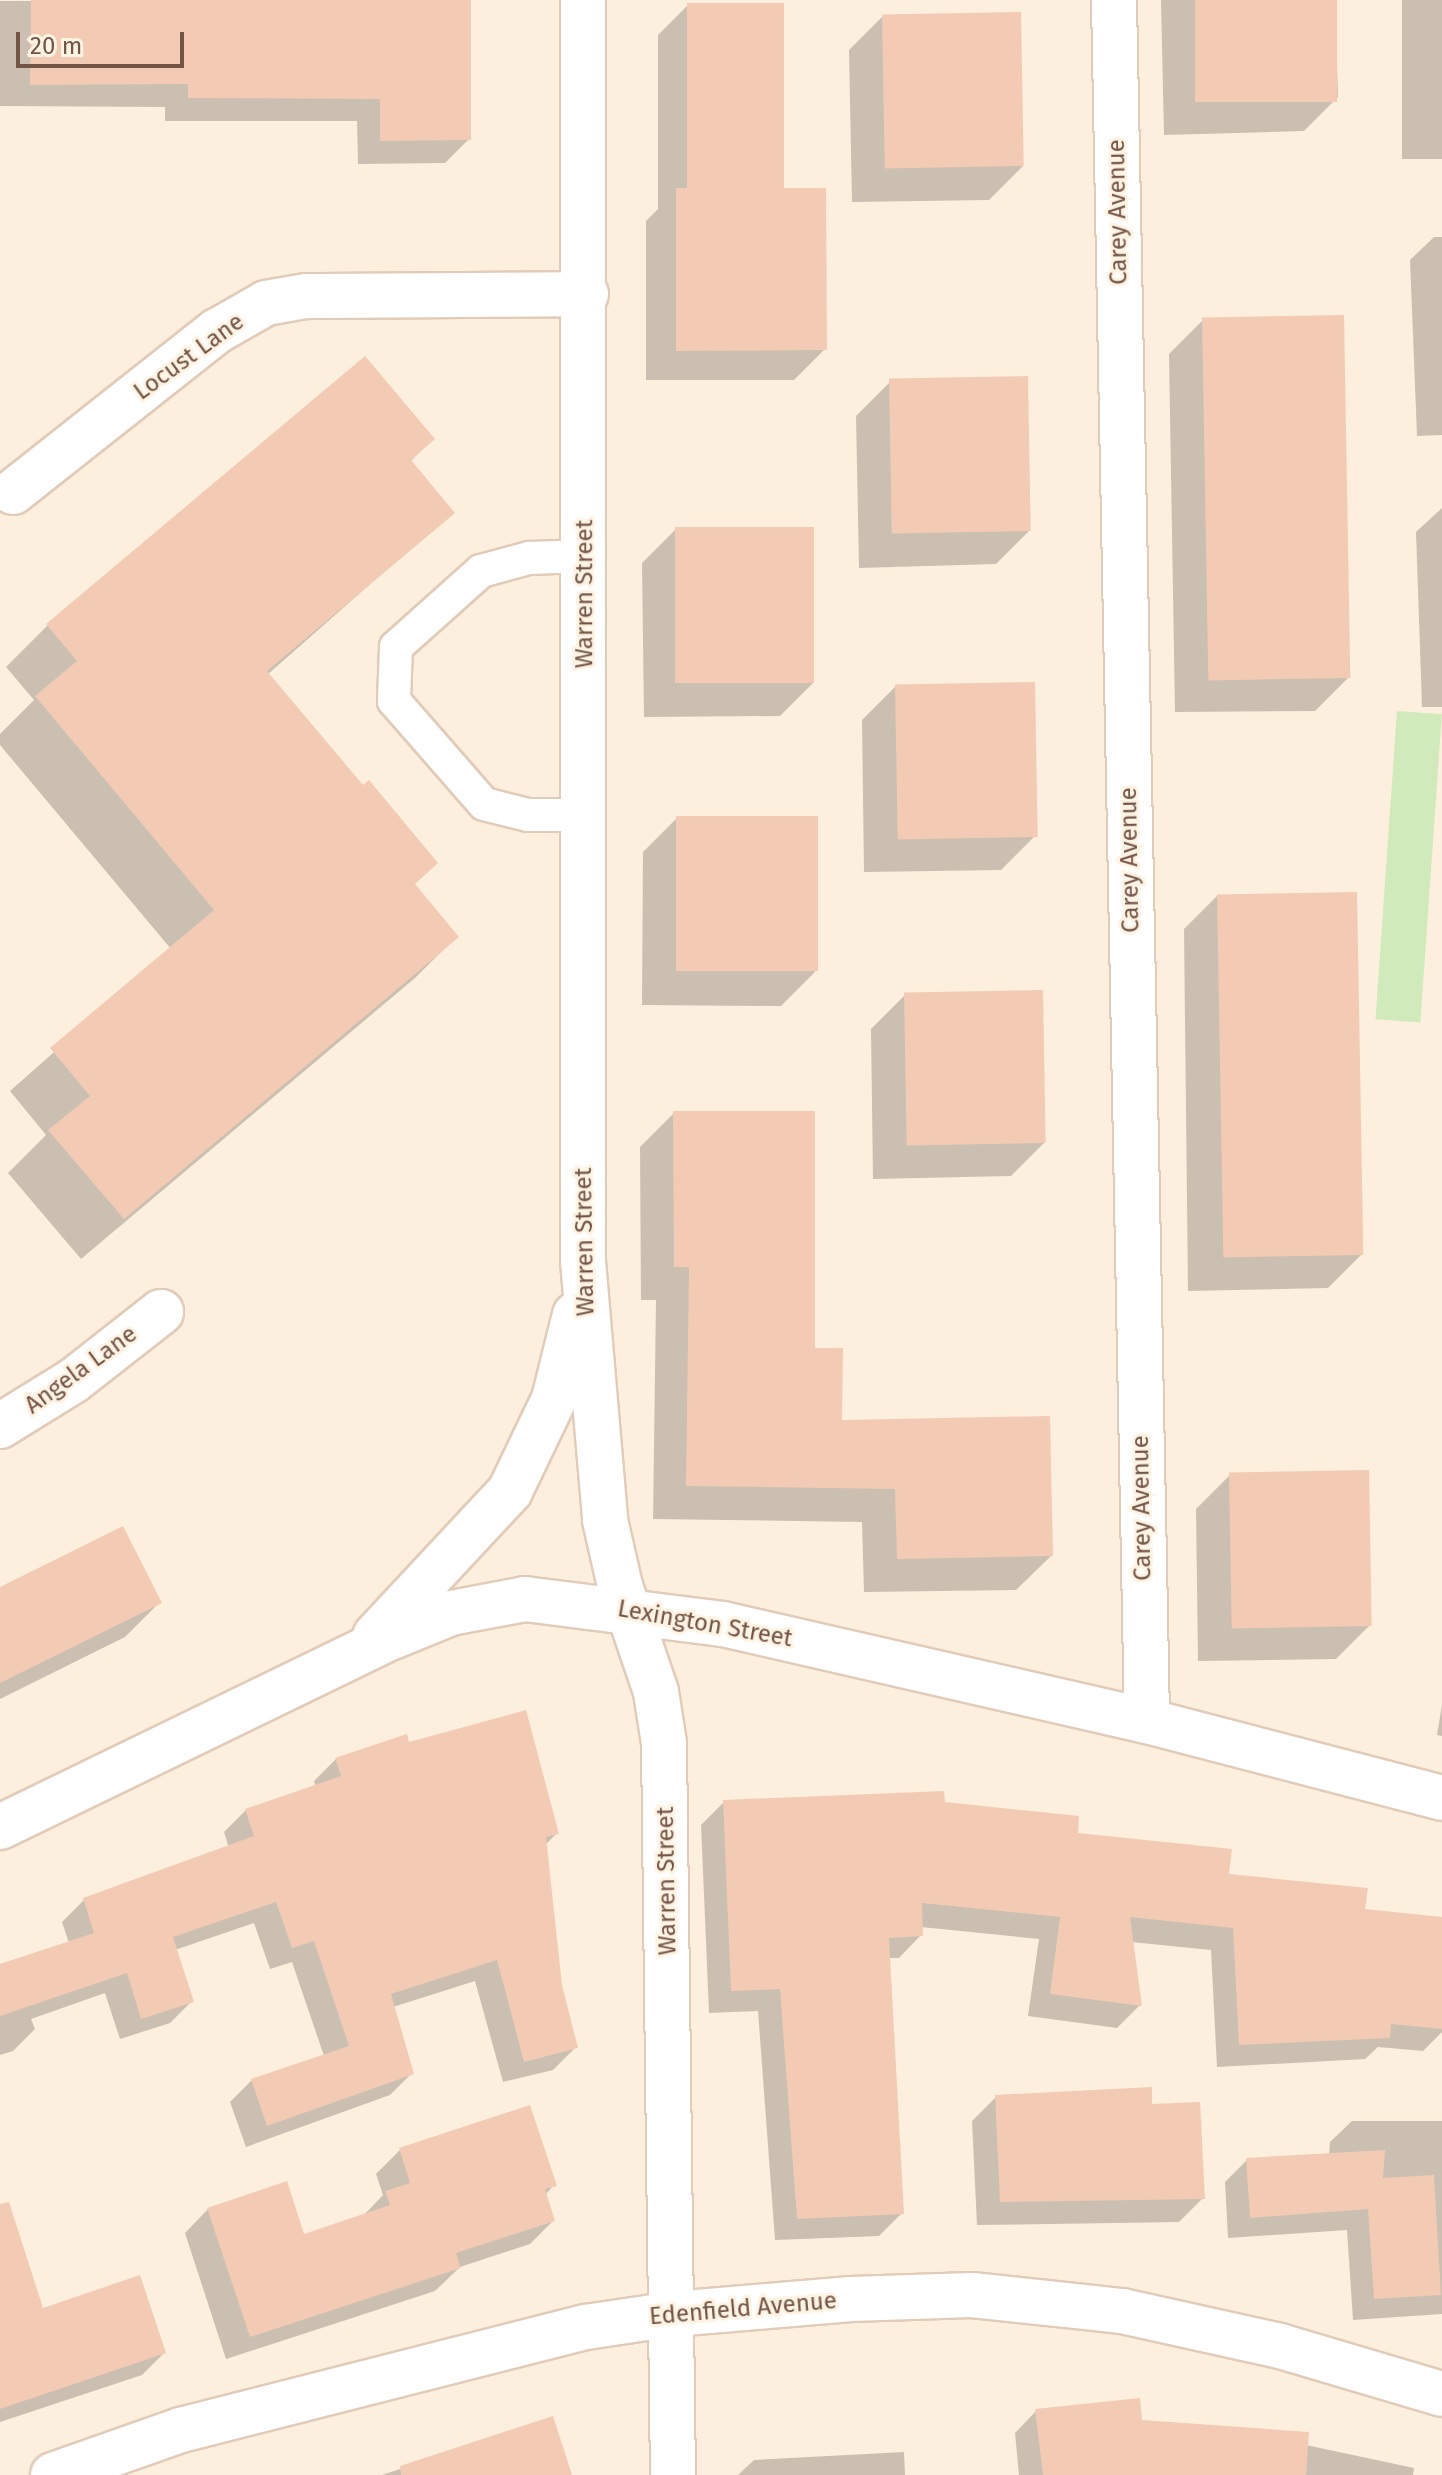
<!DOCTYPE html>
<html>
<head>
<meta charset="utf-8">
<style>
	body { margin:0 }
	#map { position:relative; width:1442px; height:2475px; overflow:hidden; background:#fdefdd; font-family:"Fira Sans",sans-serif }
	div>[style] { position:absolute }
	[style*='--x'] { left:calc(var(--x)*1px); top:calc(var(--y)*1px); width:calc(var(--w)*1px); rotate:calc(var(--a)*1deg) }
	.green>* { inset:0; background:#d0eabc; transform-origin:0 0 }
	.shadow>* { inset:0; background:#0003; transform-origin:0 0 }
	.building>* { inset:0; background:#f3cbb4; transform-origin:0 0 }
	.roads { filter:drop-shadow(2px 0 #e1cbb9) drop-shadow(-2px 0 #e1cbb9) drop-shadow(0 2px #e1cbb9) drop-shadow(0 -2px #e1cbb9) }
	.lane>* { height:32px; margin:-16px; padding:0 16px; transform-origin:16px; border-radius:16px; background:#fff }
	.street>* { height:44px; margin:-22px; padding:0 22px; transform-origin:22px; border-radius:22px; background:#fff }
	.secondary>* { height:44px; margin:-22px; padding:0 22px; transform-origin:22px; border-radius:22px; background:#fff }
	span { translate:-50% -50%; white-space:nowrap; text-align:center; line-height:1.15; -webkit-text-stroke:6px #fff3e4; paint-order:stroke }
	.street-label { font-size:24px; color:#735445 }
	.scale { position:absolute; left:16px; top:32px; width:168px; height:36px; box-sizing:border-box; border:4px solid #735445; border-top:0; padding-left:10px; font-size:24px; line-height:28px; white-space:nowrap; color:#735445; -webkit-text-stroke:6px #fff3e4; paint-order:stroke }
</style>
</head>
<body>
<div id="map">
	<div class="green">
		<div style="left:1397px;top:711px;width:45px;height:309px;rotate:4deg"></div>
	</div>
	<div class="shadow">
		<div style="clip-path:polygon(469px 0,469px 139px,445px 163px,358px 164px,357px 121px,165px 121px,165px 107px,0 106px,0 1px)"></div>
		<div style="clip-path:polygon(1161px 0,1335px 0,1338px 97px,1304px 131px,1164px 135px)"></div>
		<div style="left:1402px;top:0;width:40px;height:159px"></div>
		<div style="clip-path:polygon(688px 5px,782px 190px,825px 349px,794px 380px,646px 380px,646px 221px,658px 209px,658px 35px)"></div>
		<div style="clip-path:polygon(883px 16px,1023px 166px,989px 200px,852px 202px,849px 50px)"></div>
		<div style="clip-path:polygon(1434px 237px,1442px 237px,1442px 435px,1417px 436px,1410px 260px)"></div>
		<div style="clip-path:polygon(1203px 320px,1349px 677px,1315px 711px,1175px 712px,1169px 354px)"></div>
		<div style="clip-path:polygon(364px 359px,432px 439px,410px 462px,452px 512px,267px 675px,413px 885px,457px 936px,415px 978px,81px 1259px,8px 1173px,46px 1135px,10px 1091px,171px 949px,0 745px,0 734px,34px 700px,6px 667px,47px 626px)"></div>
		<div style="clip-path:polygon(890px 382px,1030px 530px,996px 564px,859px 568px,856px 416px)"></div>
		<div style="clip-path:polygon(1442px 508px,1442px 707px,1422px 707px,1416px 532px)"></div>
		<div style="clip-path:polygon(676px 529px,814px 682px,780px 716px,644px 717px,642px 563px)"></div>
		<div style="clip-path:polygon(896px 686px,1035px 836px,1001px 870px,864px 872px,862px 720px)"></div>
		<div style="clip-path:polygon(677px 818px,815px 972px,781px 1006px,642px 1005px,643px 852px)"></div>
		<div style="clip-path:polygon(1218px 895px,1362px 1254px,1328px 1288px,1188px 1291px,1184px 929px)"></div>
		<div style="clip-path:polygon(905px 995px,1045px 1142px,1011px 1176px,873px 1179px,871px 1029px)"></div>
		<div style="clip-path:polygon(674px 1113px,813px 1350px,840px 1422px,1051px 1556px,1016px 1590px,864px 1592px,862px 1522px,653px 1519px,656px 1300px,641px 1300px,640px 1147px)"></div>
		<div style="clip-path:polygon(1230px 1475px,1370px 1625px,1336px 1659px,1198px 1661px,1196px 1509px)"></div>
		<div style="clip-path:polygon(0 1589px,159px 1603px,125px 1637px,0 1699px)"></div>
		<div style="clip-path:polygon(1442px 1705px,1442px 1736px,1437px 1735px)"></div>
		<div style="clip-path:polygon(408px 1744px,557px 1833px,545px 1845px,560px 1985px,575px 2048px,553px 2070px,503px 2082px,475px 1981px,393px 2007px,412px 2073px,390px 2095px,246px 2147px,230px 2102px,252px 2080px,324px 2056px,292px 1962px,270px 1969px,254px 1923px,175px 1950px,192px 2001px,170px 2023px,120px 2039px,105px 1993px,31px 2019px,35px 2029px,13px 2051px,0 2055px,0 1966px,69px 1943px,62px 1922px,84px 1900px,229px 1848px,224px 1832px,246px 1810px,316px 1787px,314px 1781px,336px 1759px)"></div>
		<div style="clip-path:polygon(724px 1802px,943px 1804px,1363px 1911px,1442px 1919px,1442px 2032px,1423px 2051px,1378px 2047px,1365px 2059px,1217px 2067px,1211px 1950px,1131px 1942px,1140px 2005px,1117px 2028px,1028px 2016px,1039px 1939px,921px 1927px,921px 1935px,899px 1958px,888px 1958px,902px 2213px,879px 2236px,775px 2240px,758px 2011px,709px 2013px,701px 1825px)"></div>
		<div style="clip-path:polygon(996px 2097px,1151px 2106px,1203px 2198px,1179px 2222px,977px 2225px,972px 2121px)"></div>
		<div style="clip-path:polygon(1352px 2121px,1442px 2121px,1442px 2314px,1353px 2320px,1347px 2230px,1228px 2238px,1225px 2182px,1247px 2160px,1329px 2155px,1330px 2142px)"></div>
		<div style="clip-path:polygon(400px 2150px,554px 2185px,545px 2195px,553px 2221px,530px 2244px,460px 2267px,435px 2291px,226px 2359px,185px 2233px,208px 2209px,303px 2236px,363px 2216px,383px 2195px,376px 2174px)"></div>
		<div style="clip-path:polygon(0 2248px,42px 2310px,164px 2353px,142px 2375px,0 2422px)"></div>
		<div style="clip-path:polygon(1036px 2411px,1306px 2445px,1414px 2468px,1413px 2475px,1019px 2475px,1015px 2433px)"></div>
		<div style="clip-path:polygon(551px 2419px,570px 2475px,382px 2475px)"></div>
		<div style="clip-path:polygon(904px 2452px,905px 2475px,738px 2475px,754px 2460px)"></div>
	</div>
	<div class="building">
		<div style="clip-path:polygon(31px 0,471px 0,471px 140px,380px 141px,380px 99px,188px 98px,188px 84px,30px 85px)"></div>
		<div style="left:1195px;top:0;width:142px;height:102px"></div>
		<div style="clip-path:polygon(687px 3px,784px 3px,784px 188px,826px 188px,827px 350px,676px 351px,676px 188px,687px 188px)"></div>
		<div style="left:1021px;top:12px;width:154px;height:139px;rotate:89deg"></div>
		<div style="left:1344px;top:315px;width:363px;height:142px;rotate:89deg"></div>
		<div style="clip-path:polygon(365px 356px,435px 439px,411px 460px,455px 513px,267px 671px,363px 785px,369px 780px,438px 863px,415px 884px,459px 937px,124px 1219px,48px 1130px,90px 1096px,50px 1048px,214px 910px,35px 696px,77px 661px,46px 624px)"></div>
		<div style="left:1028px;top:376px;width:155px;height:139px;rotate:89deg"></div>
		<div style="left:675px;top:527px;width:139px;height:156px"></div>
		<div style="left:1035px;top:682px;width:155px;height:140px;rotate:89deg"></div>
		<div style="left:676px;top:816px;width:142px;height:155px"></div>
		<div style="left:1357px;top:892px;width:363px;height:140px;rotate:89deg"></div>
		<div style="left:1043px;top:990px;width:153px;height:139px;rotate:89deg"></div>
		<div style="clip-path:polygon(673px 1111px,815px 1111px,815px 1348px,843px 1348px,842px 1420px,1050px 1416px,1053px 1556px,897px 1559px,895px 1489px,686px 1486px,689px 1267px,674px 1267px)"></div>
		<div style="left:1369px;top:1470px;width:156px;height:140px;rotate:89deg"></div>
		<div style="clip-path:polygon(123px 1526px,162px 1603px,0 1683px,0 1587px)"></div>
		<div style="clip-path:polygon(526px 1710px,559px 1834px,546px 1837px,562px 1985px,578px 2048px,524px 2062px,497px 1960px,391px 1994px,414px 2074px,267px 2126px,251px 2079px,349px 2046px,314px 1941px,292px 1948px,276px 1902px,173px 1937px,194px 2002px,141px 2019px,127px 1973px,0 2016px,0 1964px,94px 1933px,83px 1898px,254px 1836px,245px 1809px,341px 1776px,335px 1758px,407px 1734px,409px 1742px)"></div>
		<div style="clip-path:polygon(944px 1791px,945px 1802px,1079px 1816px,1078px 1833px,1232px 1849px,1229px 1874px,1368px 1888px,1365px 1909px,1442px 1917px,1442px 2029px,1391px 2024px,1390px 2038px,1239px 2045px,1233px 1928px,1130px 1917px,1142px 2006px,1050px 1994px,1060px 1917px,922px 1903px,923px 1936px,889px 1938px,904px 2214px,797px 2219px,780px 1989px,731px 1991px,723px 1800px)"></div>
		<div style="clip-path:polygon(1152px 2087px,1152px 2104px,1200px 2102px,1205px 2199px,1000px 2202px,995px 2095px)"></div>
		<div style="clip-path:polygon(530px 2105px,557px 2186px,545px 2189px,555px 2221px,456px 2253px,461px 2268px,250px 2337px,207px 2208px,287px 2181px,304px 2234px,390px 2205px,385px 2191px,410px 2183px,399px 2148px)"></div>
		<div style="clip-path:polygon(1385px 2150px,1383px 2178px,1434px 2175px,1441px 2295px,1374px 2299px,1368px 2209px,1250px 2218px,1246px 2158px)"></div>
		<div style="clip-path:polygon(9px 2202px,43px 2308px,140px 2275px,166px 2353px,0 2409px,0 2204px)"></div>
		<div style="clip-path:polygon(1140px 2398px,1142px 2420px,1309px 2432px,1306px 2475px,1043px 2475px,1035px 2409px)"></div>
		<div style="clip-path:polygon(553px 2416px,572px 2475px,401px 2475px,400px 2466px)"></div>
	</div>
	<div class="roads">
		<div class="lane">
			<div style="--x:585;--y:815;--w:57;--a:180"></div>
			<div style="--x:528;--y:815;--w:45;--a:-166"></div>
			<div style="--x:484;--y:804;--w:137;--a:-131.1"></div>
			<div style="--x:394;--y:701;--w:54;--a:-87.9"></div>
			<div style="--x:396;--y:647;--w:114;--a:-41.8"></div>
			<div style="--x:481;--y:571;--w:50;--a:-15.2"></div>
			<div style="--x:529;--y:558;--w:56;--a:-2"></div>
		</div>
		<div class="street">
			<div style="--x:1114;--y:0;--w:1721;--a:88.9"></div>
			<div style="--x:13;--y:492;--w:260;--a:-38.3"></div>
			<div style="--x:217;--y:331;--w:56;--a:-29.7"></div>
			<div style="--x:266;--y:303;--w:41;--a:-9.9"></div>
			<div style="--x:306;--y:296;--w:280;--a:-0.4"></div>
			<div style="--x:0;--y:1426;--w:86;--a:-31.7"></div>
			<div style="--x:73;--y:1381;--w:112;--a:-38.1"></div>
			<div style="--x:53;--y:2475;--w:136;--a:-19.4"></div>
			<div style="--x:181;--y:2430;--w:418;--a:-14.3"></div>
			<div style="--x:586;--y:2327;--w:88;--a:-8.5"></div>
			<div style="--x:673;--y:2314;--w:179;--a:-4.8"></div>
			<div style="--x:851;--y:2299;--w:121;--a:-1.9"></div>
			<div style="--x:972;--y:2295;--w:151;--a:6.1"></div>
			<div style="--x:1122;--y:2311;--w:162;--a:12.5"></div>
			<div style="--x:1280;--y:2346;--w:169;--a:16.5"></div>
		</div>
		<div class="secondary">
			<div style="--x:583;--y:0;--w:1261;--a:90"></div>
			<div style="--x:583;--y:1261;--w:260;--a:85.1"></div>
			<div style="--x:605;--y:1520;--w:68;--a:77.2"></div>
			<div style="--x:620;--y:1586;--w:112;--a:71.2"></div>
			<div style="--x:656;--y:1692;--w:52;--a:81.1"></div>
			<div style="--x:664;--y:1743;--w:732;--a:89.3"></div>
			<div style="--x:375;--y:1636;--w:198;--a:-47"></div>
			<div style="--x:510;--y:1491;--w:102;--a:-64.4"></div>
			<div style="--x:554;--y:1399;--w:87;--a:-76"></div>
			<div style="--x:0;--y:1827;--w:436;--a:-25.9"></div>
			<div style="--x:392;--y:1637;--w:64;--a:-22.1"></div>
			<div style="--x:451;--y:1613;--w:75;--a:-10.7"></div>
			<div style="--x:525;--y:1599;--w:200;--a:7.2"></div>
			<div style="--x:723;--y:1624;--w:435;--a:12.9"></div>
			<div style="--x:1147;--y:1721;--w:305;--a:14.6"></div>
		</div>
	</div>
	<div class="street-label">
		<span style="left:1118px;top:212px;rotate:-91deg">Carey Avenue</span>
		<span style="left:189px;top:357px;rotate:-36deg">Locust Lane</span>
		<span style="left:585px;top:594px;rotate:-90deg">Warren Street</span>
		<span style="left:1130px;top:860px;rotate:-91deg">Carey Avenue</span>
		<span style="left:585px;top:1242px;rotate:-91deg">Warren Street</span>
		<span style="left:81px;top:1370px;rotate:-36deg">Angela Lane</span>
		<span style="left:1142px;top:1508px;rotate:-91deg">Carey Avenue</span>
		<span style="left:705px;top:1624px;rotate:10deg">Lexington Street</span>
		<span style="left:667px;top:1881px;rotate:-91deg">Warren Street</span>
		<span style="left:743px;top:2309px;rotate:-5deg">Edenfield Avenue</span>
	</div>
	<div class="scale">20 m</div>
</div>
</body>
</html>
